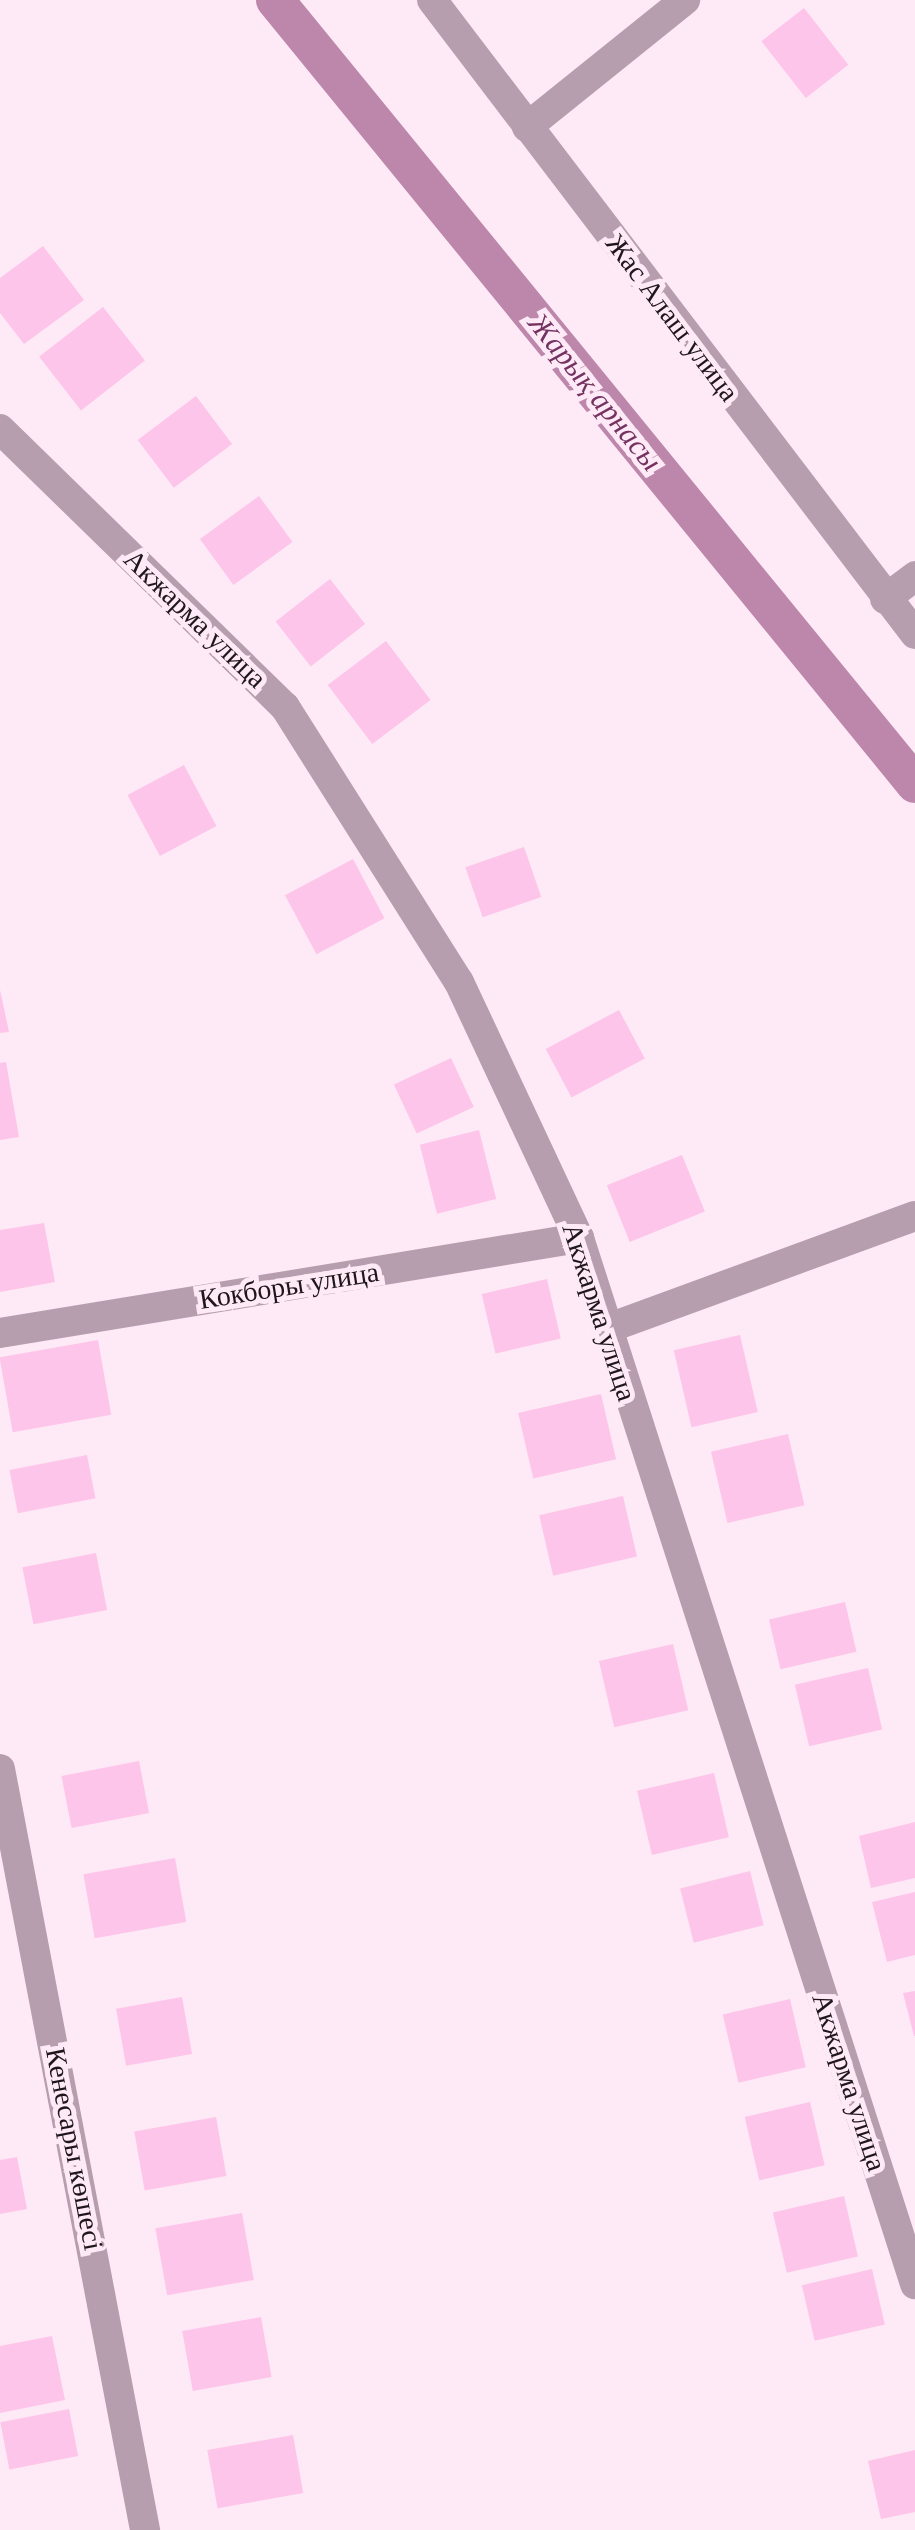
<!DOCTYPE html>
<html>
<head>
<meta charset="utf-8">
<style>
	body { margin:0 }
	#map { position:relative; width:915px; height:2530px; overflow:hidden; background:#fee9f6; font-family:"Times New Roman",serif }
	div>[style] { position:absolute }
	[style*='--x'] { left:calc(var(--x)*1px); top:calc(var(--y)*1px); width:calc(var(--w)*1px); rotate:calc(var(--a)*1deg) }
	.canal>* { height:38px; margin:-19px; padding:0 19px; transform-origin:19px; border-radius:19px; background:#bc87aa }
	.building>* { inset:0; background:#fec5ea; transform-origin:0 0 }
	.minor>* { height:30px; margin:-15px; padding:0 15px; transform-origin:15px; border-radius:15px; background:#b79eae }
	span { translate:-50% -50%; white-space:nowrap; text-align:center; line-height:1.15; -webkit-text-stroke:10px #fee9f6; paint-order:stroke }
	.street-label { font-size:28px; color:#1f161c }
	.water-label { font-size:30px; color:#743261; font-style:italic }
</style>
</head>
<body>
<div id="map">
	<div class="canal">
		<div style="--x:275;--y:0;--w:1012;--a:50.77"></div>
	</div>
	<div class="building">
		<div style="left:804px;top:8px;width:72px;height:54px;rotate:52deg"></div>
		<div style="clip-path:polygon(43px 246px,84px 300px,24px 344px,0 313px,0 278px)"></div>
		<div style="left:103px;top:307px;width:68px;height:81px;rotate:52deg"></div>
		<div style="left:196px;top:396px;width:60px;height:73px;rotate:53deg"></div>
		<div style="left:259px;top:496px;width:57px;height:73px;rotate:54deg"></div>
		<div style="left:330px;top:579px;width:57px;height:69px;rotate:52deg"></div>
		<div style="left:386px;top:641px;width:74px;height:73px;rotate:53deg"></div>
		<div style="left:184px;top:765px;width:69px;height:64px;rotate:62deg"></div>
		<div style="left:524px;top:847px;width:53px;height:62px;rotate:71deg"></div>
		<div style="left:353px;top:859px;width:67px;height:77px;rotate:62deg"></div>
		<div style="clip-path:polygon(0 990px,9px 1032px,0 1033px)"></div>
		<div style="left:619px;top:1010px;width:55px;height:83px;rotate:62deg"></div>
		<div style="left:451px;top:1058px;width:54px;height:63px;rotate:65deg"></div>
		<div style="clip-path:polygon(6px 1062px,19px 1137px,0 1140px,0 1063px)"></div>
		<div style="left:479px;top:1130px;width:71px;height:61px;rotate:76deg"></div>
		<div style="left:682px;top:1155px;width:61px;height:81px;rotate:68deg"></div>
		<div style="clip-path:polygon(44px 1223px,55px 1282px,0 1292px,0 1230px)"></div>
		<div style="left:547px;top:1279px;width:61px;height:67px;rotate:77deg"></div>
		<div style="left:740px;top:1335px;width:79px;height:68px;rotate:77deg"></div>
		<div style="left:98px;top:1340px;width:76px;height:100px;rotate:80deg"></div>
		<div style="left:601px;top:1394px;width:67px;height:85px;rotate:77deg"></div>
		<div style="left:788px;top:1434px;width:73px;height:79px;rotate:77deg"></div>
		<div style="left:87px;top:1455px;width:44px;height:79px;rotate:79deg"></div>
		<div style="left:623px;top:1496px;width:62px;height:86px;rotate:77deg"></div>
		<div style="left:96px;top:1553px;width:58px;height:75px;rotate:79deg"></div>
		<div style="left:845px;top:1602px;width:51px;height:78px;rotate:77deg"></div>
		<div style="left:673px;top:1644px;width:68px;height:76px;rotate:77deg"></div>
		<div style="left:868px;top:1668px;width:63px;height:75px;rotate:77deg"></div>
		<div style="left:139px;top:1761px;width:53px;height:79px;rotate:79deg"></div>
		<div style="left:714px;top:1773px;width:66px;height:79px;rotate:77deg"></div>
		<div style="clip-path:polygon(915px 1822px,915px 1878px,871px 1888px,859px 1836px)"></div>
		<div style="left:175px;top:1858px;width:65px;height:93px;rotate:80deg"></div>
		<div style="left:750px;top:1871px;width:56px;height:72px;rotate:76deg"></div>
		<div style="clip-path:polygon(915px 1892px,915px 1955px,887px 1962px,872px 1902px)"></div>
		<div style="clip-path:polygon(915px 1991px,915px 2036px,914px 2036px,903px 1993px)"></div>
		<div style="left:182px;top:1997px;width:58px;height:67px;rotate:80deg"></div>
		<div style="left:790px;top:1999px;width:70px;height:69px;rotate:77deg"></div>
		<div style="left:810px;top:2102px;width:65px;height:67px;rotate:77deg"></div>
		<div style="left:216px;top:2117px;width:60px;height:83px;rotate:80deg"></div>
		<div style="clip-path:polygon(17px 2157px,27px 2209px,0 2214px,0 2160px)"></div>
		<div style="left:844px;top:2196px;width:62px;height:73px;rotate:77deg"></div>
		<div style="left:242px;top:2213px;width:68px;height:88px;rotate:80deg"></div>
		<div style="left:872px;top:2269px;width:57px;height:72px;rotate:77deg"></div>
		<div style="left:261px;top:2317px;width:61px;height:80px;rotate:80deg"></div>
		<div style="clip-path:polygon(52px 2336px,65px 2400px,0 2413px,0 2346px)"></div>
		<div style="left:69px;top:2409px;width:48px;height:70px;rotate:79deg"></div>
		<div style="left:293px;top:2435px;width:59px;height:87px;rotate:80deg"></div>
		<div style="clip-path:polygon(915px 2450px,915px 2512px,881px 2519px,868px 2461px)"></div>
	</div>
	<div class="minor">
		<div style="--x:432;--y:0;--w:797;--a:52.7"></div>
		<div style="--x:527;--y:127;--w:203;--a:-38.8"></div>
		<div style="--x:0;--y:429;--w:398;--a:44.3"></div>
		<div style="--x:285;--y:707;--w:325;--a:57.7"></div>
		<div style="--x:459;--y:982;--w:283;--a:64.9"></div>
		<div style="--x:579;--y:1238;--w:1099;--a:72.19"></div>
		<div style="--x:885;--y:599;--w:38;--a:-37"></div>
		<div style="--x:606;--y:1329;--w:329;--a:-20.1"></div>
		<div style="--x:0;--y:1333;--w:587;--a:-9.32"></div>
		<div style="--x:0;--y:1769;--w:775;--a:79.21"></div>
	</div>
	<div class="street-label">
		<span style="left:672px;top:318px;rotate:53deg">Жас Алаш улица</span>
		<span style="left:195px;top:619px;rotate:44deg">Акжарма улица</span>
		<span style="left:289px;top:1286px;rotate:-9deg">Кокборы улица</span>
		<span style="left:599px;top:1312px;rotate:72deg">Акжарма улица</span>
		<span style="left:849px;top:2082px;rotate:72deg">Акжарма улица</span>
		<span style="left:74px;top:2149px;rotate:79deg">Кенесары көшесі</span>
	</div>
	<div class="water-label">
		<span style="left:595px;top:392px;rotate:51deg">Жарық арнасы</span>
	</div>
</div>
</body>
</html>
